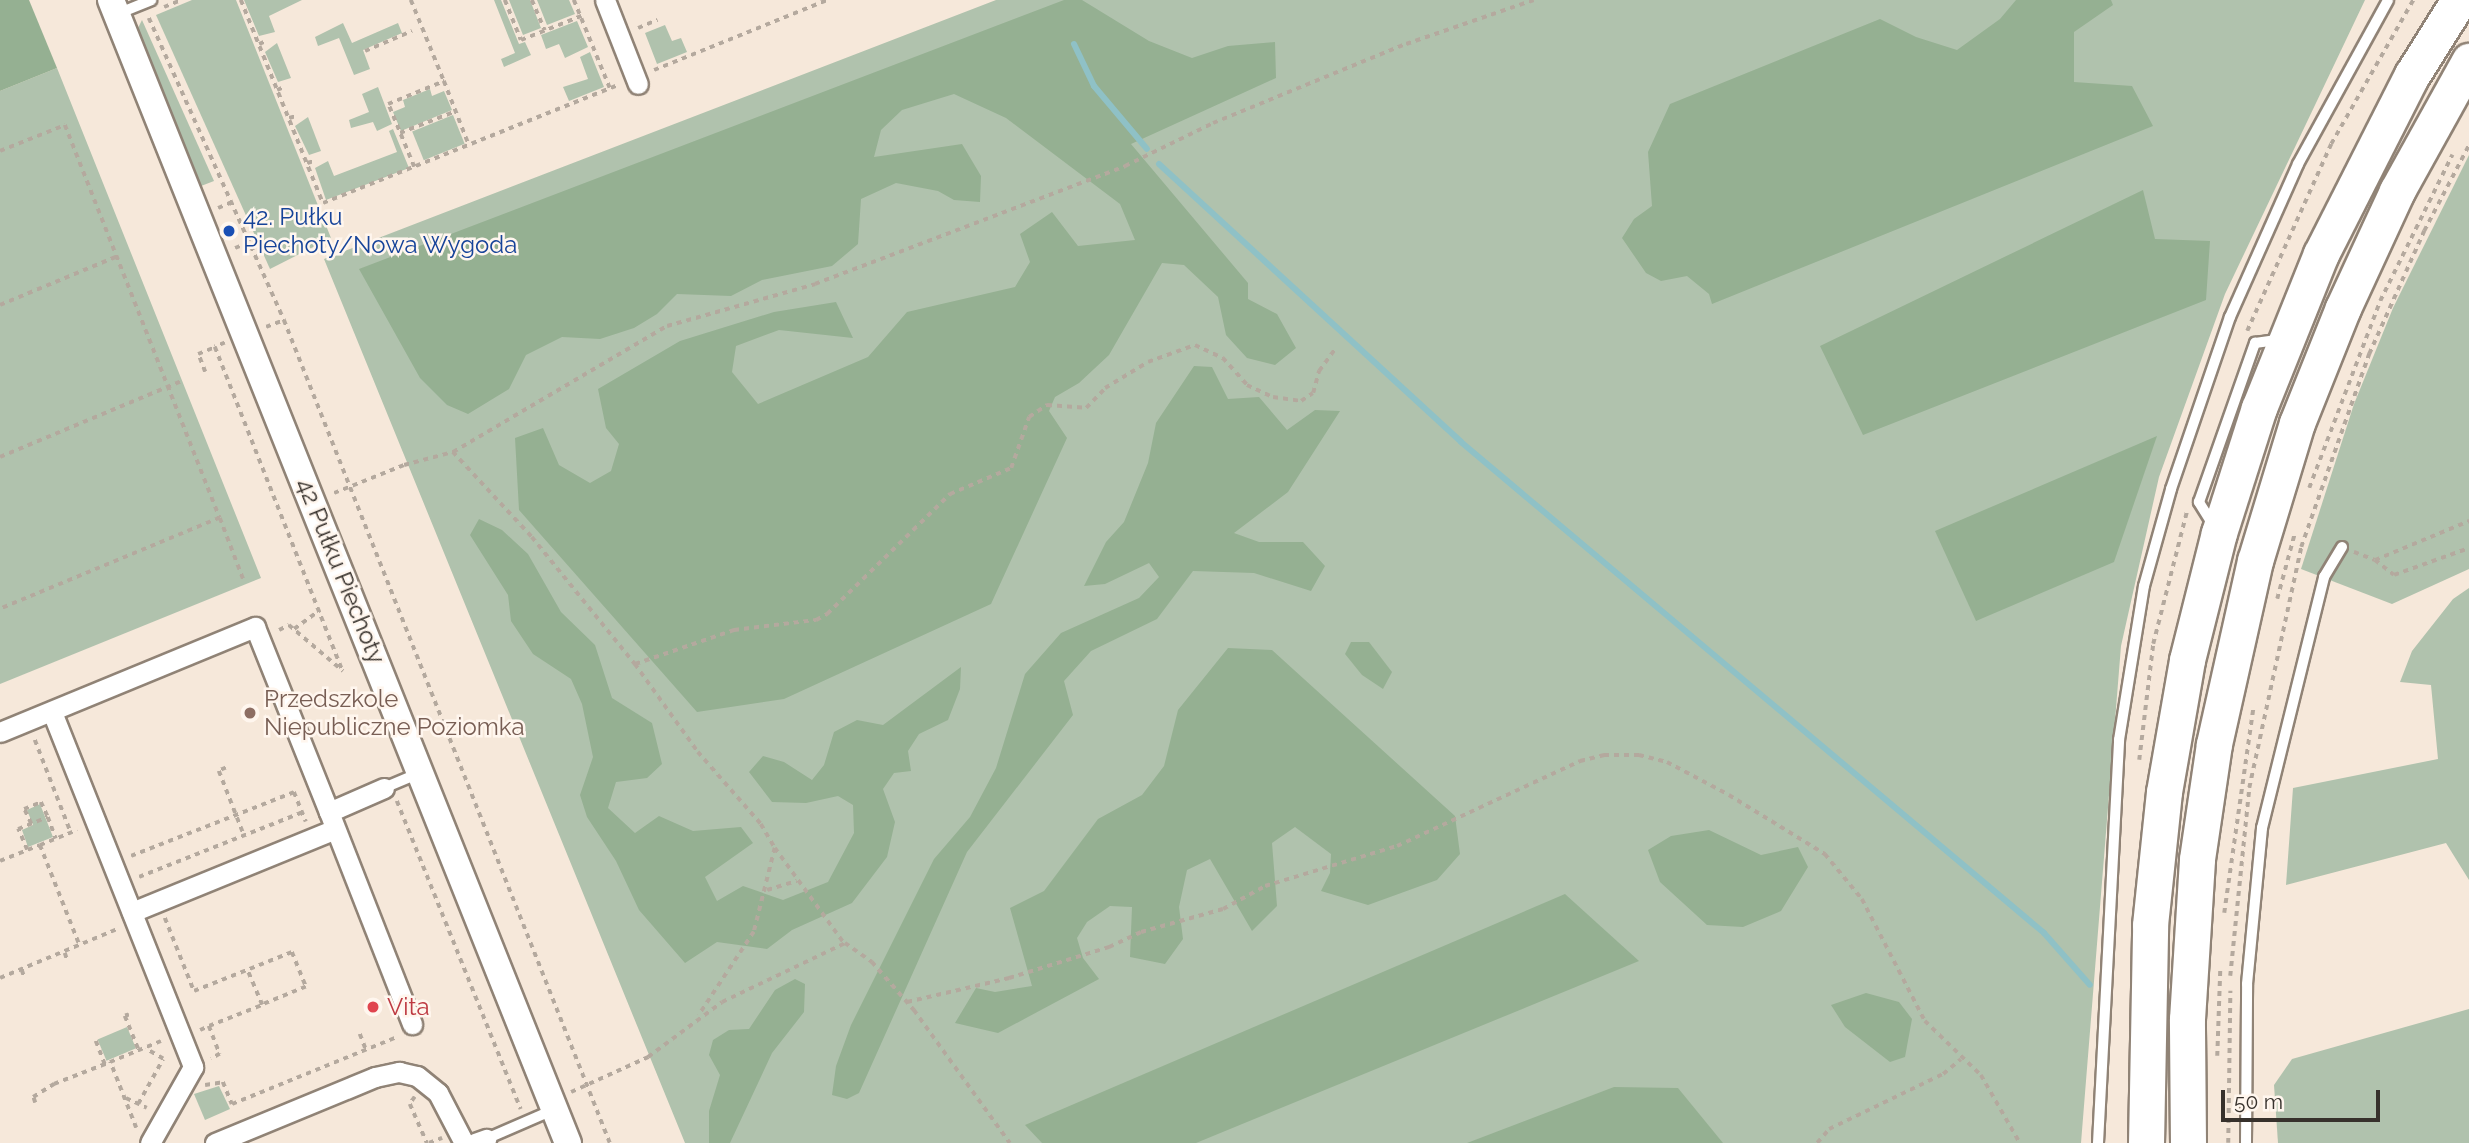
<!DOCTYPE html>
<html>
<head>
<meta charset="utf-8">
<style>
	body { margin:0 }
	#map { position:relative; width:2469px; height:1143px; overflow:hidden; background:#f6e8da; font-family:Raleway,sans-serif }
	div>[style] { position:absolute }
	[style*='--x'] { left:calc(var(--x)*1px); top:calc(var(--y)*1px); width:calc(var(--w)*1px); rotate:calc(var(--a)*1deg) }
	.green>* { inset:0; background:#b0c2ad; transform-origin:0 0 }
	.forest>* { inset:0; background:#95b092 }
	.stream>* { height:6px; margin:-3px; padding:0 3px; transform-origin:3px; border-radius:3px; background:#8fc1c6 }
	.path>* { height:3.5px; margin-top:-1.75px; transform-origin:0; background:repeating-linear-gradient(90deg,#b4a99e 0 5px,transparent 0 10px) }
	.roads { filter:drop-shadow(2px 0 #908376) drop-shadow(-2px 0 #908376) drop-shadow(0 2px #908376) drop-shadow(0 -2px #908376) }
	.lane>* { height:10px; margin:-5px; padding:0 5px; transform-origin:5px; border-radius:5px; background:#fff }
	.street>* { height:19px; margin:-9.5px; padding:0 9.5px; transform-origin:9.5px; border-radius:9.5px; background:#fff }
	.secondary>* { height:26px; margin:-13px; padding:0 13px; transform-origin:13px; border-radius:13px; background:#fff }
	.highway>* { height:35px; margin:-17.5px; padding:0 17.5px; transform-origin:17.5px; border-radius:17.5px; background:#fff }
	.dots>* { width:19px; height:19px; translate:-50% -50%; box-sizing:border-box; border:4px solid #fff6ee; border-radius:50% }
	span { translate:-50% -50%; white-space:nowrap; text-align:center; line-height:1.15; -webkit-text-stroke:5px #fff6ee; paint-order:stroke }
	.transit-label { font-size:24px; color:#164399 }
	.left { translate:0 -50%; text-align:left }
	.street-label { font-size:24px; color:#37312c }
	.education-label { font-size:24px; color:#785e54 }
	.health-label { font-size:24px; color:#be3a42 }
	.scale { position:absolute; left:2221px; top:1090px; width:159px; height:32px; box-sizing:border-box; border:4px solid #37312c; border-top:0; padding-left:9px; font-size:21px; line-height:24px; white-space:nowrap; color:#37312c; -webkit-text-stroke:5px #fff6ee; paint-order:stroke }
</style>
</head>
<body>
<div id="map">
	<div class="green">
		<div style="clip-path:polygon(192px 0,236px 0,331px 238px,270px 269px,156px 15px)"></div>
		<div style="clip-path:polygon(244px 0,302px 0,269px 16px,275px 32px,259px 36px)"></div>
		<div style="clip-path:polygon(494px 0,501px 0,519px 44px,525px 42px,531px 55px,504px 67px,501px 59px,515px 53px)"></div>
		<div style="clip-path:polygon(509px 0,530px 0,541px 28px,523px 35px)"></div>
		<div style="clip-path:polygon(537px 0,569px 0,575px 14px,547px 25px)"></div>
		<div style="clip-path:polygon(996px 0,2365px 0,2225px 294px,2159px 477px,2121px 646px,2081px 1143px,685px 1143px,324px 259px)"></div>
		<div style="clip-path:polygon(142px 20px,214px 181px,201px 186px,138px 28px)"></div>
		<div style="clip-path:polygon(577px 21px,588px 47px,565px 58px,559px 44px,546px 49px,541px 35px)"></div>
		<div style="clip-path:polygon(343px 23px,352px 43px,398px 23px,402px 33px,363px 50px,370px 69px,354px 75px,339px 38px,318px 46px,315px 37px)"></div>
		<div style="clip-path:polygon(665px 25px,672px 41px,681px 38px,687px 52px,657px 64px,645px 33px)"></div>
		<div style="clip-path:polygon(277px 43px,291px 78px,278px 82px,265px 52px)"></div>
		<div style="clip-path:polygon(590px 52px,604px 87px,569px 101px,563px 87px,588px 79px,580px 57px)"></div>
		<div style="clip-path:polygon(57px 68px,261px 578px,0 684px,0 91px)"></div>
		<div style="clip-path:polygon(378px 87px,392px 124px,377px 131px,373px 122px,351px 128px,349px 120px,369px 112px,362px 94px)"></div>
		<div style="clip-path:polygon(430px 89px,432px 96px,444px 91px,452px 110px,401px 131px,393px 112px,405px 107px,403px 100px)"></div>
		<div style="left:453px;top:115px;width:31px;height:44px;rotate:68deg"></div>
		<div style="clip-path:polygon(308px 117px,321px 151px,309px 155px,295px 126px)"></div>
		<div style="clip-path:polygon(393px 129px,409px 168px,326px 200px,315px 168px,328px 161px,334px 176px,397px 152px,389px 131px)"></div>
		<div style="clip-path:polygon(2469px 155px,2469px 569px,2392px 604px,2301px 569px,2354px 404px,2393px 308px)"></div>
		<div style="clip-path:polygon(2469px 588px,2469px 880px,2446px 843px,2286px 885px,2293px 788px,2438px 759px,2431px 685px,2400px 682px,2412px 651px,2453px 599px)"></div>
		<div style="clip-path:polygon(40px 804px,53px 837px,28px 847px,22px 830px,33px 825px,27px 810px)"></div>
		<div style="clip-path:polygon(2469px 1009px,2469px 1143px,2278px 1143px,2274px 1085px,2292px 1059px)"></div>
		<div style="left:127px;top:1027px;width:23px;height:32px;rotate:67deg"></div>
		<div style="clip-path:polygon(219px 1086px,230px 1109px,205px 1120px,194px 1094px)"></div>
	</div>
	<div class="forest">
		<div style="clip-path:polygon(0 0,29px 0,57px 68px,0 91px)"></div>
		<div style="clip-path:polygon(1064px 0,1082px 0,1149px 41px,1192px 58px,1228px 46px,1275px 42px,1276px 78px,1131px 144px,1248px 283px,1248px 299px,1277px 314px,1296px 348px,1275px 365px,1247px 358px,1226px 335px,1218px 297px,1184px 265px,1162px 263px,1109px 355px,1079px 383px,1055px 397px,1049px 411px,1067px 438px,991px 604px,784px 699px,697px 712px,519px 510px,515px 438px,543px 428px,559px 465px,590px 483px,611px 471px,619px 444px,606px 428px,598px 389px,680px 341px,774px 312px,836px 302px,853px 338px,779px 330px,736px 346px,732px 372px,758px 404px,868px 357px,907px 312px,1015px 287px,1030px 262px,1020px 234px,1052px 212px,1078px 246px,1135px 240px,1120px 204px,1006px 118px,954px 94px,902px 110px,881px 130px,874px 157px,962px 144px,981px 176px,980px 202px,954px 200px,938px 191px,896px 183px,861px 199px,858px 244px,832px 266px,762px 280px,731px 296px,677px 294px,657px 314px,634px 328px,600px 339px,562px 337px,526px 355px,509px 389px,468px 414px,447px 405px,420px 378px,359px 269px)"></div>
		<div style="clip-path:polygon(2016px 0,2111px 0,2113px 5px,2074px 32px,2074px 82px,2132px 86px,2153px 126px,1712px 304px,1709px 294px,1687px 276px,1661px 281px,1646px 273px,1622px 238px,1634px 219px,1652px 206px,1648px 152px,1670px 104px,1880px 19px,1916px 37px,1957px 50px,2000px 19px)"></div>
		<div style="clip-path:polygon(2143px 190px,2155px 239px,2210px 241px,2206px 300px,1863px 435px,1820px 346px)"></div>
		<div style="clip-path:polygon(1194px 366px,1212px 367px,1228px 399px,1259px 397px,1287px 430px,1315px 410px,1340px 411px,1288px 492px,1234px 533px,1259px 542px,1303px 542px,1325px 566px,1311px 591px,1254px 573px,1193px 571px,1157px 619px,1091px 651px,1064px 681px,1073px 715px,967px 852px,859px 1093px,847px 1099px,832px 1095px,836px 1066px,851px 1025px,934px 859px,970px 817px,996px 768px,1025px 674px,1061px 633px,1139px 598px,1159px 577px,1149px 563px,1105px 584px,1084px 586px,1106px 542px,1124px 522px,1148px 463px,1156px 423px)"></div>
		<div style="clip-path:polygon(2157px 436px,2114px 562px,1976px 621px,1935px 531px)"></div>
		<div style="clip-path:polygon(479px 519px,502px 530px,528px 554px,561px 612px,595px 645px,612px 698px,652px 723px,662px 764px,647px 778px,616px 782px,608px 808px,635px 833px,659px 816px,693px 831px,741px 827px,753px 843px,705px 877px,717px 901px,743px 886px,783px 900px,828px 882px,854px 833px,853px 805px,838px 796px,806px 803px,772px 802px,749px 772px,763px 756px,784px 762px,812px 780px,824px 765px,834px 732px,857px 720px,883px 725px,961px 667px,960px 689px,948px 720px,919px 734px,908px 751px,911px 771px,894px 773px,883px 789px,895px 822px,887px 857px,852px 903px,792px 930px,767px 949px,717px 942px,685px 963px,639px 910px,616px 861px,587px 817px,580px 795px,593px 757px,582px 704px,571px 679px,533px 654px,511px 621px,508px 595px,470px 535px)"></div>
		<div style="clip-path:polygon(1351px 642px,1369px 642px,1392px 672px,1383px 689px,1362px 675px,1345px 654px)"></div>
		<div style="clip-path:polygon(1228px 648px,1272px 650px,1455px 816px,1460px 854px,1437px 880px,1368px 905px,1321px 891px,1330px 873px,1331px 854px,1295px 827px,1272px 843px,1277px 906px,1252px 931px,1210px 859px,1187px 870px,1179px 907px,1183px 939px,1165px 964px,1130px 957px,1132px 907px,1110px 906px,1087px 922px,1077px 938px,1083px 958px,1099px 979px,998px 1033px,955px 1023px,976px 988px,995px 992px,1032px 986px,1010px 908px,1044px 891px,1098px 819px,1142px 795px,1164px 766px,1178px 710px)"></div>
		<div style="clip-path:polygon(1709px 830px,1761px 855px,1798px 847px,1808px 867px,1781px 911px,1743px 927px,1707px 925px,1660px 882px,1648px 850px,1671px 836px)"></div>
		<div style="clip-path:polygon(1565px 894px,1639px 961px,1196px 1143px,1042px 1143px,1025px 1125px)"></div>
		<div style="clip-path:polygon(795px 979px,805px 984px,804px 1012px,772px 1053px,730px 1143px,709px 1143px,709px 1111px,720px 1075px,709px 1055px,713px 1040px,729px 1030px,749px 1029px,775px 990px)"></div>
		<div style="clip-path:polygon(1866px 993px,1899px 1002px,1912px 1019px,1905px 1057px,1890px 1062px,1845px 1027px,1831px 1005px)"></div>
		<div style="clip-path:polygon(1614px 1087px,1678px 1088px,1723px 1143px,1467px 1143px)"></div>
	</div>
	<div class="stream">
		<div style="--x:1074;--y:44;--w:47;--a:64.5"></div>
		<div style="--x:1094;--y:86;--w:82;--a:49.9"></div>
		<div style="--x:1159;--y:164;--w:410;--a:42.6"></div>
		<div style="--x:1461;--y:442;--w:762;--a:40.1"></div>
		<div style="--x:2044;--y:933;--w:69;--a:48.5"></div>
	</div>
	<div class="path">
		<div style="--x:241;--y:0;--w:219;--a:68"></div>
		<div style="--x:323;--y:203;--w:318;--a:-21.8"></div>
		<div style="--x:411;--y:0;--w:87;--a:67.8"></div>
		<div style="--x:505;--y:0;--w:43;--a:68.2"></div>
		<div style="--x:521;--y:40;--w:65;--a:-21.8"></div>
		<div style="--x:532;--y:0;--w:33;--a:67"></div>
		<div style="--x:574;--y:0;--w:95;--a:67.8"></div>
		<div style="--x:164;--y:7;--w:18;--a:-22"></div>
		<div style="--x:149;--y:18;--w:331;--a:65.9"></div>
		<div style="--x:284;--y:320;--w:885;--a:68.39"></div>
		<div style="--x:638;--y:28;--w:21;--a:-23"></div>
		<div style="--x:259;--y:44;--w:8;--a:-23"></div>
		<div style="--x:365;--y:51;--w:51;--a:-23.1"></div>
		<div style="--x:654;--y:70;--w:187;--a:-22"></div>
		<div style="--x:277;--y:90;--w:8;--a:-23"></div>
		<div style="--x:289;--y:118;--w:7;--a:-16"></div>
		<div style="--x:400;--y:133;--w:60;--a:-21.4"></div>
		<div style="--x:0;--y:151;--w:70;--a:-21.8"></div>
		<div style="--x:65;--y:125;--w:422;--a:68.5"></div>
		<div style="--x:220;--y:518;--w:238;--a:157.5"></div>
		<div style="--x:307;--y:163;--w:7;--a:-16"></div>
		<div style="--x:414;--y:167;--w:68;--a:-112.4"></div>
		<div style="--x:388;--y:104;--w:61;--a:-22.3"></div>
		<div style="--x:444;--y:81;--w:69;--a:68.7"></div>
		<div style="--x:218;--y:208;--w:15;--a:-23"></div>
		<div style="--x:235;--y:248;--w:16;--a:-22"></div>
		<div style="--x:0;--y:305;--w:128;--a:-22.6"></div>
		<div style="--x:266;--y:327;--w:19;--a:-21"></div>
		<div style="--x:2247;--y:331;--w:205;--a:-65.8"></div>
		<div style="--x:2331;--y:144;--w:166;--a:-60.3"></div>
		<div style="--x:225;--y:343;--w:11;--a:158"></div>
		<div style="--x:215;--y:347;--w:346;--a:68.5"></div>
		<div style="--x:205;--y:372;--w:19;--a:-111"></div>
		<div style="--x:198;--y:354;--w:18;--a:-22"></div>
		<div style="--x:453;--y:452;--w:116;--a:47.1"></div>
		<div style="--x:532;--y:537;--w:164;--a:51"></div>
		<div style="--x:635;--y:664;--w:108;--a:54.4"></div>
		<div style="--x:698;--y:752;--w:96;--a:48.8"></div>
		<div style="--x:761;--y:824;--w:28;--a:60"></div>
		<div style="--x:775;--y:848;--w:87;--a:104"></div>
		<div style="--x:754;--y:932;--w:100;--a:123.5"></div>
		<div style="--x:0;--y:457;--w:197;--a:-22.7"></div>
		<div style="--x:2309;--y:488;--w:200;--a:-69.2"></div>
		<div style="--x:2380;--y:301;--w:163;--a:-63.7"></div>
		<div style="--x:334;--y:493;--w:75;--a:-21.8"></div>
		<div style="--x:404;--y:465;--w:51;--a:-14.9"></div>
		<div style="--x:453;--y:452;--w:248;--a:-30.5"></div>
		<div style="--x:667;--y:326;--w:154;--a:-15.8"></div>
		<div style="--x:815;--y:284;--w:332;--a:-20.8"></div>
		<div style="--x:1125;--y:166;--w:98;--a:-26"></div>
		<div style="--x:1213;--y:123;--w:209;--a:-22.3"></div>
		<div style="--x:1406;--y:44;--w:135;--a:-19"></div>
		<div style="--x:220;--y:518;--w:67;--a:69.1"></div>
		<div style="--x:2354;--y:552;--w:22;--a:21"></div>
		<div style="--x:2375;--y:560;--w:24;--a:38"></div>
		<div style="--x:2394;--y:575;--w:80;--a:-19.8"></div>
		<div style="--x:2375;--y:560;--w:102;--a:-22.5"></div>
		<div style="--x:2277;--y:599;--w:69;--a:-75"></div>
		<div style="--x:294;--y:629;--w:31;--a:-36"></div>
		<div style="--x:279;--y:630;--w:11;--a:-27"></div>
		<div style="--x:289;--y:625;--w:71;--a:40.4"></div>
		<div style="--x:635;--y:664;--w:105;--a:-19"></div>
		<div style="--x:734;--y:630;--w:83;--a:-7"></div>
		<div style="--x:816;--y:620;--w:13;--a:-29"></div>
		<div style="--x:827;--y:614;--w:172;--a:-44.3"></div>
		<div style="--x:950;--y:494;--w:66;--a:-23.1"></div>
		<div style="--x:1011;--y:468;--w:54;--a:-70.6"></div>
		<div style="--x:1029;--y:417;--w:22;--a:-34"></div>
		<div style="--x:1047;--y:405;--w:39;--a:4"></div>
		<div style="--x:1086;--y:408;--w:28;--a:-46"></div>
		<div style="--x:1105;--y:388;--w:50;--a:-31.2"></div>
		<div style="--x:1148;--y:362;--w:50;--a:-19.9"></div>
		<div style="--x:1195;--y:345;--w:31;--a:25"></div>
		<div style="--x:1223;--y:358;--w:36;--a:48"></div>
		<div style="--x:1247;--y:385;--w:29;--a:25"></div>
		<div style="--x:1273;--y:397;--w:28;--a:8"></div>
		<div style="--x:1301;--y:401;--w:14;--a:-34"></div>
		<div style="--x:1313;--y:393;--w:23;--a:-75"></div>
		<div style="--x:1319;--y:371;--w:26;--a:-54"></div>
		<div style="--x:35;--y:740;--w:100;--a:68.8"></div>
		<div style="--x:2139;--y:760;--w:117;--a:-83.1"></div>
		<div style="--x:2153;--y:644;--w:137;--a:-75.7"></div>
		<div style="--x:226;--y:768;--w:8;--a:157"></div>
		<div style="--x:219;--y:771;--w:69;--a:68.7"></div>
		<div style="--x:397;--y:801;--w:332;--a:68.1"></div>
		<div style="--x:31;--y:824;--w:17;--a:-115"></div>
		<div style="--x:24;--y:809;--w:18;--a:-22"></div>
		<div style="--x:41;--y:802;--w:17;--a:65"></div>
		<div style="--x:40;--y:845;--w:40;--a:-22"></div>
		<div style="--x:775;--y:848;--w:117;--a:54"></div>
		<div style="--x:27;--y:850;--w:23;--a:-113"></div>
		<div style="--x:18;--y:829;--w:32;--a:-22"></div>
		<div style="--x:48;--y:817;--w:23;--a:70"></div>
		<div style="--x:131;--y:856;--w:175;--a:-21.4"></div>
		<div style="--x:294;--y:792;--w:32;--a:68"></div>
		<div style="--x:0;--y:861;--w:43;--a:-21.8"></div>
		<div style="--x:40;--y:845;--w:109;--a:68.4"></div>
		<div style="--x:139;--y:877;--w:176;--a:-21.6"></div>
		<div style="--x:767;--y:890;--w:31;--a:-17"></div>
		<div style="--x:2224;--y:913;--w:206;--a:-81.9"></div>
		<div style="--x:165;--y:918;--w:79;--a:68.3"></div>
		<div style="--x:194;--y:991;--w:105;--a:-21.7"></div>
		<div style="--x:292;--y:952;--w:38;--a:68"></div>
		<div style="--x:306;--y:987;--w:48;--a:157.8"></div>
		<div style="--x:262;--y:1005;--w:38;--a:-113"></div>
		<div style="--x:65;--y:953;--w:9;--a:72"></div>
		<div style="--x:22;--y:970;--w:9;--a:72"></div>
		<div style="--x:2230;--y:976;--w:189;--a:-84.2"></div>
		<div style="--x:2249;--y:788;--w:247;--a:-77.8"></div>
		<div style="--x:2301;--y:547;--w:205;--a:-70.6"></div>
		<div style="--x:2369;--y:354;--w:135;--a:-65.9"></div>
		<div style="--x:2424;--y:231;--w:97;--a:-62.4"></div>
		<div style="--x:0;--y:978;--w:127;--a:-22.7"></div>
		<div style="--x:907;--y:1002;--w:105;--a:-13.2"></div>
		<div style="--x:1009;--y:978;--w:105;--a:-17.2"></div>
		<div style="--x:1109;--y:947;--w:35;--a:-25"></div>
		<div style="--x:1141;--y:932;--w:85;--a:-15.7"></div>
		<div style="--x:1223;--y:909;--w:48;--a:-28.7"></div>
		<div style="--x:1265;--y:886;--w:138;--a:-16.9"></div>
		<div style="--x:1397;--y:846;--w:202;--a:-24.9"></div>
		<div style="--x:1580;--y:761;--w:25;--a:-14"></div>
		<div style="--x:1604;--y:755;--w:35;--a:0"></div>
		<div style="--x:1639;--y:755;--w:29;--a:14"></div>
		<div style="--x:1667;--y:762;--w:70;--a:28"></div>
		<div style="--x:1729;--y:795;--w:113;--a:31.6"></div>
		<div style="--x:1825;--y:854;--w:58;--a:50.6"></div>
		<div style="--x:1862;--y:899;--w:137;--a:62.7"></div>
		<div style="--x:1925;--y:1021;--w:78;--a:44"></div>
		<div style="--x:1981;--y:1075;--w:78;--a:60.2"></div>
		<div style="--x:129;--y:1015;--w:4;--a:166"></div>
		<div style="--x:125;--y:1016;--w:38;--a:68"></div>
		<div style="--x:209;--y:1026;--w:57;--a:-21.6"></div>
		<div style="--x:200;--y:1030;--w:10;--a:-24"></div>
		<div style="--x:209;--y:1026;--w:30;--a:69"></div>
		<div style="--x:220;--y:1054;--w:10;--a:151"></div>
		<div style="--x:360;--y:1034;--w:17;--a:69"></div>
		<div style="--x:96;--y:1041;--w:26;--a:69"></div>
		<div style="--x:2217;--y:1056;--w:86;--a:-88"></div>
		<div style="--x:205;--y:1085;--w:18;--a:-9"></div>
		<div style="--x:223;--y:1082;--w:24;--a:68"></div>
		<div style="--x:232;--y:1104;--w:178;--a:-22.1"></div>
		<div style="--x:571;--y:1092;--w:85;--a:-24.4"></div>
		<div style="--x:648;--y:1057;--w:92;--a:-36.6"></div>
		<div style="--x:722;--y:1002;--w:136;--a:-25.6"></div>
		<div style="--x:845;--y:943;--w:33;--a:35"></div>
		<div style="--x:872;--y:962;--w:64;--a:48.8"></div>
		<div style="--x:914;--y:1010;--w:164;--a:54.2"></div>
		<div style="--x:415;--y:1097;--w:9;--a:126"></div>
		<div style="--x:410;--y:1104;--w:43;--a:66.4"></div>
		<div style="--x:126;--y:1098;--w:23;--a:25"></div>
		<div style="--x:35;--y:1103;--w:6;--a:-108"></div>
		<div style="--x:33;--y:1097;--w:25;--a:-32"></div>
		<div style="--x:54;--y:1084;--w:60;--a:-21.4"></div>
		<div style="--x:138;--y:1104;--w:51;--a:-60.9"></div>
		<div style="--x:163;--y:1059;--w:20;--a:-150"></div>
		<div style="--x:136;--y:1128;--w:71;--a:-111.5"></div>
		<div style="--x:110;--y:1062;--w:55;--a:-22.4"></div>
		<div style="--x:429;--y:1143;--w:14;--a:-21"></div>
		<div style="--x:1817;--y:1143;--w:18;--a:-49"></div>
		<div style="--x:1829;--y:1129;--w:127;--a:-25.8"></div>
		<div style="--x:1943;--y:1074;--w:23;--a:-40"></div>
		<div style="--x:2228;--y:1143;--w:152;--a:-89.2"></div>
	</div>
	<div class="roads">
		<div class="lane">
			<div style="--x:117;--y:14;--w:37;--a:-22"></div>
			<div style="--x:2212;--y:523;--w:25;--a:-122"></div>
			<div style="--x:2199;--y:502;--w:169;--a:-70.6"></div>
			<div style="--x:2255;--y:343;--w:22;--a:-8"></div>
			<div style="--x:384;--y:788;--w:39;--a:-23"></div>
			<div style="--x:486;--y:1139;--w:73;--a:-23.4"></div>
			<div style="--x:2098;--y:1143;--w:404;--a:-87"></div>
			<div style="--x:2119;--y:740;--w:156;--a:-80.8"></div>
			<div style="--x:2144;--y:586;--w:101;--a:-74.4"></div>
			<div style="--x:2171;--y:489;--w:182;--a:-71.1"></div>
			<div style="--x:2230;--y:317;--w:167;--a:-66"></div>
			<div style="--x:2298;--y:164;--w:187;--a:-61.2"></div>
			<div style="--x:2246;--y:1143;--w:159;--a:-89.6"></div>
			<div style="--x:2247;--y:984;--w:157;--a:-84.5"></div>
			<div style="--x:2262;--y:828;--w:259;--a:-76.1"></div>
			<div style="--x:2324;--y:577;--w:35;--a:-59"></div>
		</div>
		<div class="street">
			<div style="--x:605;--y:0;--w:90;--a:68.6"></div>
			<div style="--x:52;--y:712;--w:382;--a:68.3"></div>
			<div style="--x:193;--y:1067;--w:87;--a:119.5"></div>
			<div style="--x:0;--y:732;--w:276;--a:-22.4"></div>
			<div style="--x:255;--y:627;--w:199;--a:68.2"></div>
			<div style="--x:384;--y:788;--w:60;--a:156.4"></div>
			<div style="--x:329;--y:812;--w:228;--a:68.6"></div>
			<div style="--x:132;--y:912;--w:217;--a:-22.2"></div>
			<div style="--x:215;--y:1143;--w:173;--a:-22.4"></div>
			<div style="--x:375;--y:1077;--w:25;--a:-12"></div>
			<div style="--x:399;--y:1072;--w:18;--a:13"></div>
			<div style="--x:417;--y:1076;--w:27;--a:39"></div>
			<div style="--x:438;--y:1093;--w:56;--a:62.5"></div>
			<div style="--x:475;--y:1143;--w:12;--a:-20"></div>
		</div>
		<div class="secondary">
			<div style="--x:111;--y:0;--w:1231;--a:68.21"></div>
		</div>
		<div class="highway">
			<div style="--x:2146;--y:1143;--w:218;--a:-88.9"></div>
			<div style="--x:2150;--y:925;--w:134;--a:-84"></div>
			<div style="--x:2164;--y:792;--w:134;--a:-80.1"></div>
			<div style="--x:2187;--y:660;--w:131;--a:-75.9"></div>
			<div style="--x:2219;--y:533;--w:131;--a:-72.3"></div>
			<div style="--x:2259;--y:408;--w:166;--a:-68.1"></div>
			<div style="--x:2321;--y:254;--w:201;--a:-63.1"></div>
			<div style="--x:2412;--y:75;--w:89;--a:-57.9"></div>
			<div style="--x:2188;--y:1143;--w:124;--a:-90.5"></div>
			<div style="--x:2187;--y:1019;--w:160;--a:-86.4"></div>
			<div style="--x:2197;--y:859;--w:116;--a:-81.6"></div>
			<div style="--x:2214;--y:744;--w:188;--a:-77.4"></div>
			<div style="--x:2255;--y:561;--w:144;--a:-73.1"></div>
			<div style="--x:2297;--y:423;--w:124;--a:-68.2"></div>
			<div style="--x:2343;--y:308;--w:129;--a:-65.2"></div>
			<div style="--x:2397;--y:191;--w:149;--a:-61"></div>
		</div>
	</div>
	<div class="dots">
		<div style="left:229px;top:231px;background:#1a4fb4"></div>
		<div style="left:250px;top:713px;background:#8d6e63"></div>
		<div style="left:373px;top:1007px;background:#e0444e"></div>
	</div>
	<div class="transit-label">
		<span class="left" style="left:243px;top:231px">42. Pułku<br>Piechoty/Nowa Wygoda</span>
	</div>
	<div class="street-label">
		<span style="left:341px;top:571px;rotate:68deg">42 Pułku Piechoty</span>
	</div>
	<div class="education-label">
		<span class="left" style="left:264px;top:713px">Przedszkole<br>Niepubliczne Poziomka</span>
	</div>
	<div class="health-label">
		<span class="left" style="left:387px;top:1007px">Vita</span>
	</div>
	<div class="scale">50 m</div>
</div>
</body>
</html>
